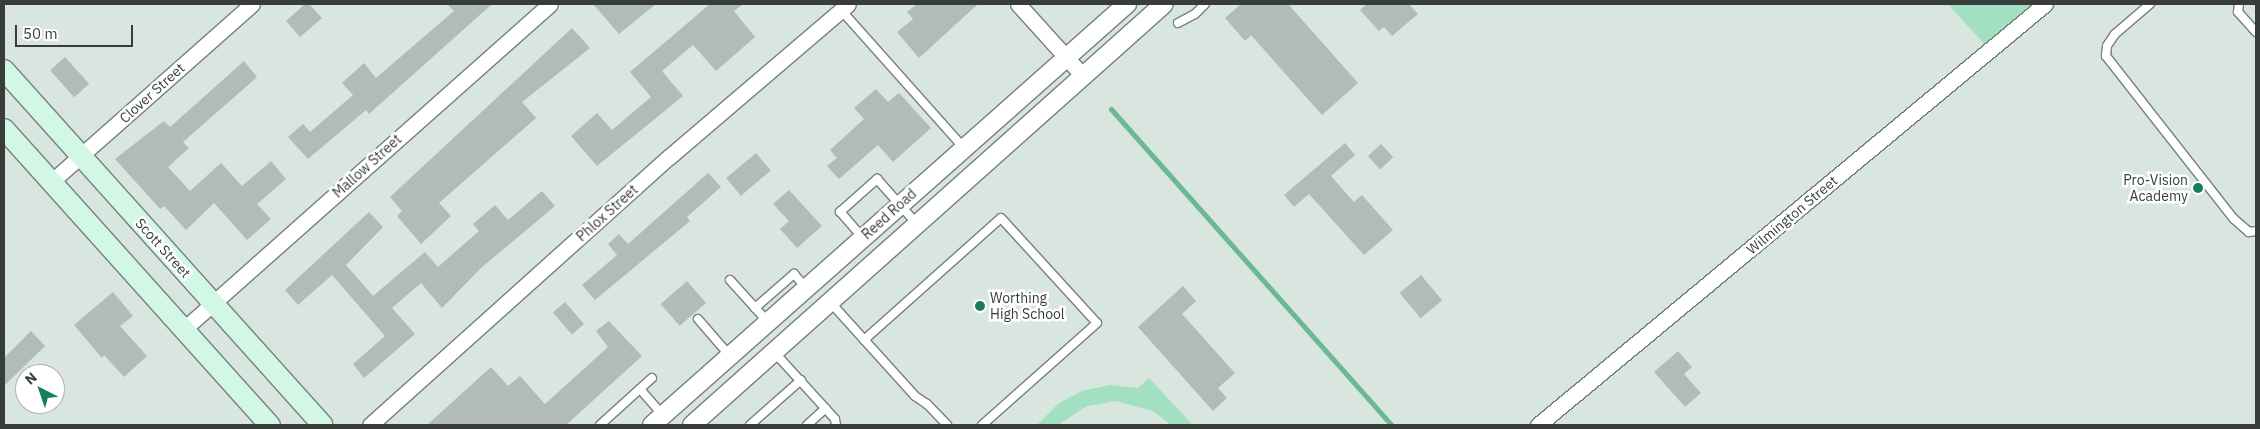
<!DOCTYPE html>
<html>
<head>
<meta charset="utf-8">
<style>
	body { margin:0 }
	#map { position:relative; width:2260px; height:429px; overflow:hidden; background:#d9e5df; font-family:"IBM Plex Sans",sans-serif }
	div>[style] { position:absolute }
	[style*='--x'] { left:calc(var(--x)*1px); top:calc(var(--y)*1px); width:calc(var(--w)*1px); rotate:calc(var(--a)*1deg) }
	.green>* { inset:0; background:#a3e0c1 }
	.stream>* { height:5px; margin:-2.5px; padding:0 2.5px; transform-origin:2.5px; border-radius:2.5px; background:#6db894 }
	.building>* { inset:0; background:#b1bcb6; transform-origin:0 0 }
	.roads { filter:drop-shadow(1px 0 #77827c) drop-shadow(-1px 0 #77827c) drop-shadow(0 1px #77827c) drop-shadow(0 -1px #77827c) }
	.service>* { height:8px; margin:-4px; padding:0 4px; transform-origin:4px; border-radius:4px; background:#fff }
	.minor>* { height:15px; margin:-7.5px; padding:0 7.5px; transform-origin:7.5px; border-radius:7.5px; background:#fff }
	.tertiary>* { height:18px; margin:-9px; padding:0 9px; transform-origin:9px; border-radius:9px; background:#fff }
	.secondary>* { height:20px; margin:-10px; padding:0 10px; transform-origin:10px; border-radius:10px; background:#d2f7e6 }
	.dots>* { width:14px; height:14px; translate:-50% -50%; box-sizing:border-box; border:2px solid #fff; border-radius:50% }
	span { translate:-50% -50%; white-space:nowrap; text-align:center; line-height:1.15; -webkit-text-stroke:5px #fff; paint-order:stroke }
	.street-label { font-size:14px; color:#383d3a }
	.poi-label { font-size:14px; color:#383d3a }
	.right { translate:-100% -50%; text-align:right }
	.left { translate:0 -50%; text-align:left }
	.frame { position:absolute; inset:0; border:5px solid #383d3a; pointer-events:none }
	.north { position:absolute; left:15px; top:364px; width:50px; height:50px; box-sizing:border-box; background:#fff; border:1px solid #afb1b0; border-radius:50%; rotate:319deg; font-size:14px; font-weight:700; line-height:20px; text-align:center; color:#383d3a }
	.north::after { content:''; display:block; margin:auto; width:18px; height:22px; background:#187e58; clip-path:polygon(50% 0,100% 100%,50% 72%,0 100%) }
	.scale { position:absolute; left:15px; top:25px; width:118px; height:22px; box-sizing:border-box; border:2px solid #383d3a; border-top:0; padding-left:6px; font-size:15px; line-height:18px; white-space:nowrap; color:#383d3a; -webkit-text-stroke:4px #fff; paint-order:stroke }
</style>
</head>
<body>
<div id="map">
	<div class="green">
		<div style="clip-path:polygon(1948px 4px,2036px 4px,1986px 46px)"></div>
		<div style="clip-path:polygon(1149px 378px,1193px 425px,1171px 425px,1153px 411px,1116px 401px,1087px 406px,1058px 425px,1037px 425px,1059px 403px,1082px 391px,1110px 385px,1138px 388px)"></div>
	</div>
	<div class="stream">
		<div style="--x:1111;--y:109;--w:423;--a:48.4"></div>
	</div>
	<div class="building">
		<div style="clip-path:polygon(305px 4px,309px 4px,322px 18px,300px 37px,286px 21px)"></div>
		<div style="clip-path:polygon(447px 4px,492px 4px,369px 114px,366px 110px,308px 159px,288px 137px,303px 124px,310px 132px,353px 95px,342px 83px,364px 63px,376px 78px,405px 53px,454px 11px)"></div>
		<div style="clip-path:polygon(593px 4px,656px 4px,619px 34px)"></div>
		<div style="clip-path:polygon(710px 4px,743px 4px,734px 11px,755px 37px,716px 71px,693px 45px,662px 71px,683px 96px,597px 166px,571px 136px,597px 113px,612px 130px,651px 97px,630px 72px)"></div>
		<div style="clip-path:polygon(917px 4px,978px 4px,919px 58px,897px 32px,913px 19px,907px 12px)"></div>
		<div style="clip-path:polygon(1241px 4px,1288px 4px,1358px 83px,1322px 115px,1251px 35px,1245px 41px,1225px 18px)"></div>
		<div style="clip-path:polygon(1367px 4px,1409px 4px,1418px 14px,1392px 36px,1384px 27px,1379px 31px,1360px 10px)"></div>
		<div style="clip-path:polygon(572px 28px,590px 48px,522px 102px,536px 118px,439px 203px,451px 216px,421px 244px,397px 216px,402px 211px,390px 197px)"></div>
		<div style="left:65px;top:57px;width:36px;height:20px;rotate:48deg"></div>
		<div style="clip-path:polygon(244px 61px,257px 77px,183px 142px,189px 148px,168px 167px,190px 191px,221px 163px,242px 186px,271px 161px,286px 179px,257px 204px,271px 219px,247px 240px,214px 203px,186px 230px,164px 206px,160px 209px,115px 159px,164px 121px,170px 127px)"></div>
		<div style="clip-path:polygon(876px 89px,888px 102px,899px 93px,931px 128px,893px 162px,878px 145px,839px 179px,827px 166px,837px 158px,830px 150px,864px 119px,854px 108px)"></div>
		<div style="clip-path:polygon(1345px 143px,1355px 155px,1331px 176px,1354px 202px,1362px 195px,1393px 230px,1364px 255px,1309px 194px,1294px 207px,1284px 195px)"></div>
		<div style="left:1381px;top:144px;width:18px;height:18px;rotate:47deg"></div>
		<div style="left:756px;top:153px;width:23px;height:39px;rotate:50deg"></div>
		<div style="clip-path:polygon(708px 173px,721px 187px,687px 217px,690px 221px,595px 300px,582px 285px,617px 255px,608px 244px,619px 234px,628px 244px)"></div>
		<div style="clip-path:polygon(789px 190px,822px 226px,797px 248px,780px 229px,789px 221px,773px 204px)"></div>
		<div style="clip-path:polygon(542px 191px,555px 206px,481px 268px,442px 308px,421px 283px,392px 308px,415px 334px,364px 378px,353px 364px,385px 336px,332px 275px,298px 305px,285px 290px,369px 212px,383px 227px,346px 265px,373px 296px,425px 252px,438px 267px,479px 231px,473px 224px,495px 205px,508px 220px)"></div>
		<div style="left:1421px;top:275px;width:33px;height:28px;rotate:50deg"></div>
		<div style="left:687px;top:281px;width:29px;height:35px;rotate:49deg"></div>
		<div style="clip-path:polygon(1183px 286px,1196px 301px,1182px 314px,1235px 373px,1218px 388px,1227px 398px,1213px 411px,1138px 327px)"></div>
		<div style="clip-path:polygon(113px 292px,133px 316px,120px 326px,147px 356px,124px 377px,104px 355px,102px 358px,74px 325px)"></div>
		<div style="left:565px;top:302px;width:29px;height:16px;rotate:49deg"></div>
		<div style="clip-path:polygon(609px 321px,642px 356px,566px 425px,427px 425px,491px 367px,508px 386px,520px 376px,545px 404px,608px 347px,596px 331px)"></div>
		<div style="clip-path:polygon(31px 331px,45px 346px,4px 386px,4px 358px)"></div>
		<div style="clip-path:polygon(1678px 351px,1692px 367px,1684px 374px,1701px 393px,1685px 407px,1654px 372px)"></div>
	</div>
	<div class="roads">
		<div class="service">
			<div style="--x:2150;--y:4;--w:46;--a:139.4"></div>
			<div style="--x:2115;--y:34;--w:14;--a:124"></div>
			<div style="--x:2107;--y:46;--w:10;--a:96"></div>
			<div style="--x:2106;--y:56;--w:207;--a:51.9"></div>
			<div style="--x:2234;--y:219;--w:20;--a:41"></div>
			<div style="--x:2249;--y:232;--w:7;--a:-8"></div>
			<div style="--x:2239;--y:4;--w:8;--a:97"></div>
			<div style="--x:2238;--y:12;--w:27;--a:48"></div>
			<div style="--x:841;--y:10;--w:185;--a:48.3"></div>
			<div style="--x:1178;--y:23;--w:19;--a:-28"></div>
			<div style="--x:1195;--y:14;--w:14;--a:-45"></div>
			<div style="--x:863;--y:238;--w:35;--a:-131"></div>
			<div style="--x:840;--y:212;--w:50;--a:-41.7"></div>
			<div style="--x:877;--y:179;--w:60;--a:48.4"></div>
			<div style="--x:730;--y:280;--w:57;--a:47.9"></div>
			<div style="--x:831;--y:303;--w:125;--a:47.9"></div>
			<div style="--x:915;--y:396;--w:14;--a:34"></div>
			<div style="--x:927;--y:404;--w:29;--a:46"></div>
			<div style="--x:755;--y:308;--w:52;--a:-41.1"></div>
			<div style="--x:794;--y:274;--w:18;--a:49"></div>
			<div style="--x:698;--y:319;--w:49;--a:49.1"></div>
			<div style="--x:864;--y:340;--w:183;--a:-41.7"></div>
			<div style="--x:1001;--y:218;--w:142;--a:47.6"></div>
			<div style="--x:1097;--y:323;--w:154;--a:138.4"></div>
			<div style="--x:775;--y:353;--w:89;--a:47.7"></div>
			<div style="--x:835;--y:419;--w:6;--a:81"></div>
			<div style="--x:640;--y:389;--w:35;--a:49"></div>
			<div style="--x:600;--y:425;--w:70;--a:-42.1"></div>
			<div style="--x:750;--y:425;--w:68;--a:-41.4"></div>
			<div style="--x:807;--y:425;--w:25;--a:-42"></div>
		</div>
		<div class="minor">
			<div style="--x:1018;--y:4;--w:97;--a:47.9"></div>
			<div style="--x:51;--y:182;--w:268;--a:-41.5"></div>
			<div style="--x:184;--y:329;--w:489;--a:-41.6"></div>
			<div style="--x:370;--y:425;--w:402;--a:-41.9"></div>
			<div style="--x:669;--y:157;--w:235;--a:-40.5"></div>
			<div style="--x:1538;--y:425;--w:659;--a:-39.71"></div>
		</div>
		<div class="tertiary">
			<div style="--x:652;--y:425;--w:635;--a:-41.55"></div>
			<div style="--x:692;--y:425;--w:632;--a:-41.73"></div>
		</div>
		<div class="secondary">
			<div style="--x:4;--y:70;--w:477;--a:48.1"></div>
			<div style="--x:4;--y:129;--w:398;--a:48.1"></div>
		</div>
	</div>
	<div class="dots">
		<div style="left:2198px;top:188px;background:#187e58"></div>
		<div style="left:980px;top:306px;background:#187e58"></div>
	</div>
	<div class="street-label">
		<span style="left:152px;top:93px;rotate:-42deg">Clover Street</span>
		<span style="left:367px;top:166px;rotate:-42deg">Mallow Street</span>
		<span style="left:607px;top:213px;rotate:-42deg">Phlox Street</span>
		<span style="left:889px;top:214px;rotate:-42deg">Reed Road</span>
		<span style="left:1792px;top:215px;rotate:-40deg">Wilmington Street</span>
		<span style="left:163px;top:248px;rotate:48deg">Scott Street</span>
	</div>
	<div class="poi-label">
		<span class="right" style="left:2188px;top:188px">Pro-Vision<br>Academy</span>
		<span class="left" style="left:990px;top:306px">Worthing<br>High School</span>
	</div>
	<div class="frame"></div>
	<div class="north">N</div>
	<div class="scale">50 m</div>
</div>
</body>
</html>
